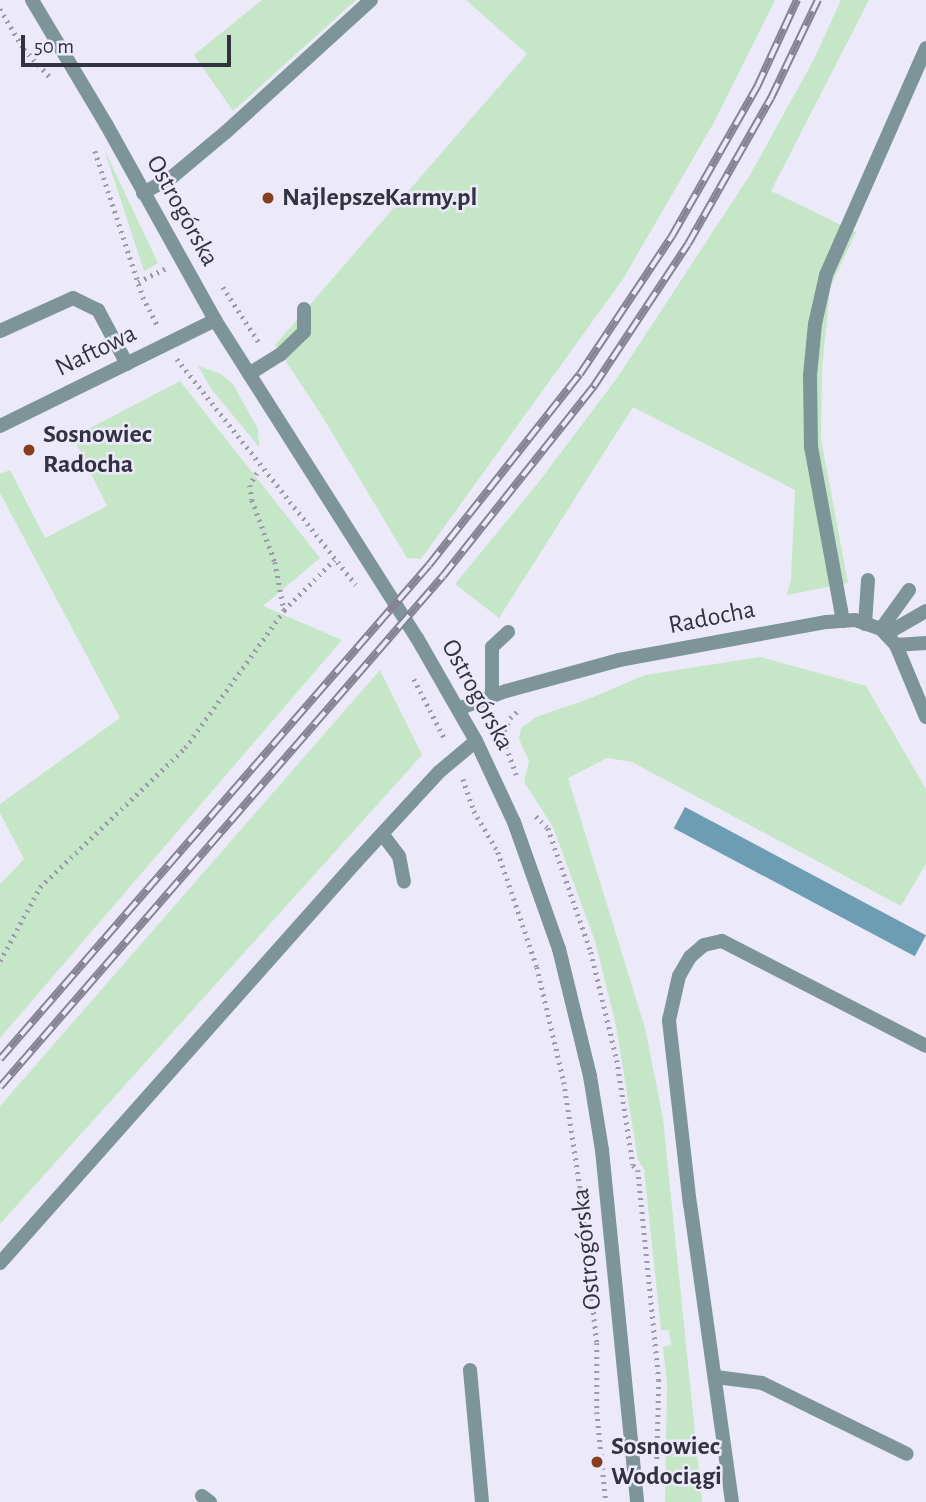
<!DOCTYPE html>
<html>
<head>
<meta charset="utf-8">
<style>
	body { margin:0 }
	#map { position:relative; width:926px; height:1502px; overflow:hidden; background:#eceaf9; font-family:"Alegreya Sans",sans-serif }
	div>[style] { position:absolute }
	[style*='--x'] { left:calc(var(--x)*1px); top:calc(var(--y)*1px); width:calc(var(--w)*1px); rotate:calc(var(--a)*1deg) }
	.green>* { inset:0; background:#c6e6c8 }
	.water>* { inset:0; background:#6c9db3; transform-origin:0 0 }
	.path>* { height:4.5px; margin-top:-2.25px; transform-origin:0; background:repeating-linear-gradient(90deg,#9c9aa9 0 2px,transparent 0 7px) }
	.service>* { height:14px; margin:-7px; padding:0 7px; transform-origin:7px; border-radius:7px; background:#7d9599 }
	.minor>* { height:14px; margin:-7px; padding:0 7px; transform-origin:7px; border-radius:7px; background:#7d9599 }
	.tertiary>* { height:14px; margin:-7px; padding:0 7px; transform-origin:7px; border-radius:7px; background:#7d9599 }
	.rail>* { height:8px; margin-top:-4px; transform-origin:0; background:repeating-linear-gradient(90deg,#eceaf9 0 16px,#868493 0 32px); box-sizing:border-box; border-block:2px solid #868493 }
	.dots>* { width:19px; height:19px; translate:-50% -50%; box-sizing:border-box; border:4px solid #eceaf9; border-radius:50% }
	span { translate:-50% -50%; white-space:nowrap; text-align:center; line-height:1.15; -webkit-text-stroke:5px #eceaf9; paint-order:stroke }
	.poi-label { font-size:26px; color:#333240; font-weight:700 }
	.left { translate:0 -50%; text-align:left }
	.street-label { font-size:26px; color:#333240 }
	.scale { position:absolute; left:21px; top:35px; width:210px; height:32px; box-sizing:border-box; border:4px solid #333240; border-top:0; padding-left:9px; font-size:21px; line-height:24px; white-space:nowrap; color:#333240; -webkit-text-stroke:5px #eceaf9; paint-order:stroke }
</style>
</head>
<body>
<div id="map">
	<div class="green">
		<div style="clip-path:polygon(262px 0,356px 0,233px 111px,194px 55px)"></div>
		<div style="clip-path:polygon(466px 0,775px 0,713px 124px,623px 279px,421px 559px,407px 558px,322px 416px,275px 345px,527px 54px)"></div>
		<div style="clip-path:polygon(841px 0,869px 0,771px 191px,856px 232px,830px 288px,822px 369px,821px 439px,848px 583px,787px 595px,791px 579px,795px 490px,633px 407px,499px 618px,455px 584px,538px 483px,617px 378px,750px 175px,814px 59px)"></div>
		<div style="clip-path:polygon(104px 149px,158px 263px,144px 271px)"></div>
		<div style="clip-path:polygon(198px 366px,221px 374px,233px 384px,258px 429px,259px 447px,212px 390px)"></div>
		<div style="clip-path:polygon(180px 381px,320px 558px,263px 606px,342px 640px,0 1038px,0 884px,24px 859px,0 813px,0 804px,120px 718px,0 493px,0 474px,10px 470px,45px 538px,107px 506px,73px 437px)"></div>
		<div style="clip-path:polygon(760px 657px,866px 686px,926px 789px,926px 864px,901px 906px,632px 762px,607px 758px,568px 778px,645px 1028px,663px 1118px,702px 1502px,665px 1502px,667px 1384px,663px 1347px,671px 1345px,669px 1330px,661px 1330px,644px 1169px,638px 1160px,616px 1026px,595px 941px,553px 827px,524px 782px,529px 761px,519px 739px,521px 728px,536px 717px,591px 698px,645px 675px)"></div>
		<div style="clip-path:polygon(380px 670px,422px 755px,0 1224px,0 1106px)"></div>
	</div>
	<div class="water">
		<div style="left:685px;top:807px;width:273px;height:24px;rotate:28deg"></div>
	</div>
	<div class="path">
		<div style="--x:0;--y:9;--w:47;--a:59"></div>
		<div style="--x:24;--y:49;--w:40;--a:47"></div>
		<div style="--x:95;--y:151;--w:154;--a:71.8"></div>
		<div style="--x:143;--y:297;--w:34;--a:63"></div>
		<div style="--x:138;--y:282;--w:30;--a:-26"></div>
		<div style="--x:223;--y:287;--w:68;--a:57"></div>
		<div style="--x:177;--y:359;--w:288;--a:51.6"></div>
		<div style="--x:257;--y:473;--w:14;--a:120"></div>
		<div style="--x:250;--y:485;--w:15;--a:82"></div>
		<div style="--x:252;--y:500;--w:66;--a:69.6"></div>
		<div style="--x:275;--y:562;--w:48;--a:79.2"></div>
		<div style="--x:414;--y:679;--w:68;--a:62.7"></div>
		<div style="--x:516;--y:775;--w:33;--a:-110"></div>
		<div style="--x:505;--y:744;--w:13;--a:-94"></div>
		<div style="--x:504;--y:731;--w:14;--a:-65"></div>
		<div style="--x:510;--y:718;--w:12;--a:-42"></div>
		<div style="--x:463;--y:779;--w:34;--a:71"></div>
		<div style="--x:474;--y:811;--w:48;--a:59.7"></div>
		<div style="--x:498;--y:852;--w:121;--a:71.3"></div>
		<div style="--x:537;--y:967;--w:118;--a:76.8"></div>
		<div style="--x:564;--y:1082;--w:106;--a:81.3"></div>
		<div style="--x:580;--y:1187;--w:157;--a:83.8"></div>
		<div style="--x:597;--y:1343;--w:69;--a:90"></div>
		<div style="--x:597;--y:1412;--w:90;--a:84.3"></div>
		<div style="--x:536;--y:816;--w:17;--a:45"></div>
		<div style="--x:548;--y:828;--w:131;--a:70.9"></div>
		<div style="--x:591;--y:952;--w:111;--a:76.5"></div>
		<div style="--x:617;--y:1060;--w:106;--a:81.3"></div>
		<div style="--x:633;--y:1165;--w:7;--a:45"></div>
		<div style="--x:638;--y:1170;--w:211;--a:84.3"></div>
		<div style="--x:659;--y:1380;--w:84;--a:91.4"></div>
		<div style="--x:0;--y:961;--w:84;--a:-61.6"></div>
		<div style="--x:40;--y:887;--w:201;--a:-43.8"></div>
		<div style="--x:185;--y:748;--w:170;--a:-54.3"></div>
		<div style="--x:284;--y:610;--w:71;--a:-45"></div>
	</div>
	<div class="service">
		<div style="--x:143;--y:193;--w:33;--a:-29"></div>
		<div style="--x:172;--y:177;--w:70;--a:-39.8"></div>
		<div style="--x:226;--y:132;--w:196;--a:-42.3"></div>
		<div style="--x:0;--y:331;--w:80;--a:-24.3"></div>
		<div style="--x:73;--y:298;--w:28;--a:26"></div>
		<div style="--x:98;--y:310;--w:61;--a:61.8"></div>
		<div style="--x:249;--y:374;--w:36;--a:-32"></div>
		<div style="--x:280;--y:355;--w:33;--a:-44"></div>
		<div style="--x:304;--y:332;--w:23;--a:-90"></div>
		<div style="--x:843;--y:621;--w:177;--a:-100.4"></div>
		<div style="--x:811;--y:447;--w:72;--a:-90.8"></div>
		<div style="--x:810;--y:375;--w:51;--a:-84.4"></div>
		<div style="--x:815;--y:324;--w:50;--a:-77.3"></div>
		<div style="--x:826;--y:275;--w:248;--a:-66.2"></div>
		<div style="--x:865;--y:624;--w:44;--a:-86.1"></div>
		<div style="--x:881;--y:629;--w:48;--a:-54.3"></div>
		<div style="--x:886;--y:634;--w:46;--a:-29.9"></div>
		<div style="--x:896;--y:645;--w:30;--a:-4"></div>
		<div style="--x:492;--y:696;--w:49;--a:-90"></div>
		<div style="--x:492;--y:647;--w:22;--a:-43"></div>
		<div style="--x:383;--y:835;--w:26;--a:53"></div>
		<div style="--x:399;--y:856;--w:26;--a:79"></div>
		<div style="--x:0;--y:1263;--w:536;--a:-48.4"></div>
		<div style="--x:356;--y:862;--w:122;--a:-47.3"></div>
		<div style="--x:439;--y:772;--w:48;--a:-40"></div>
		<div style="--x:470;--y:1370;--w:133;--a:84.8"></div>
		<div style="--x:716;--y:1377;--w:46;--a:7.4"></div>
		<div style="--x:762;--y:1383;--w:161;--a:26.1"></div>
		<div style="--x:202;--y:1496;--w:10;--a:37"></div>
		<div style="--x:732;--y:1502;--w:300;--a:-98"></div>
		<div style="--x:690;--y:1205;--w:186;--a:-96.5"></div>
		<div style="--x:669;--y:1020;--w:45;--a:-77.2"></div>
		<div style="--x:679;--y:976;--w:22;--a:-60"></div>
		<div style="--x:690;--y:957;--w:18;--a:-41"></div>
		<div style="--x:704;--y:945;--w:18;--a:-13"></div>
		<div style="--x:722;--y:941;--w:229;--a:27.2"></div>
	</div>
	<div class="minor">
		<div style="--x:458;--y:709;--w:51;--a:-20.6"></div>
		<div style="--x:506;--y:691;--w:117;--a:-15.3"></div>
		<div style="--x:619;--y:660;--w:211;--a:-10.4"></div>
		<div style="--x:827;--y:622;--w:28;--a:-4"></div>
		<div style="--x:855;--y:620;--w:28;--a:19"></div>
		<div style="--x:881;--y:629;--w:22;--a:47"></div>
		<div style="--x:896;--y:645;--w:78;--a:67.4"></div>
	</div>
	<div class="tertiary">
		<div style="--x:32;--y:0;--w:144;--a:59.2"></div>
		<div style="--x:106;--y:124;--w:224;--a:60.9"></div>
		<div style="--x:215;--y:320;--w:377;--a:57.6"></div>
		<div style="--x:417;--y:638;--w:119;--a:60.2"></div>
		<div style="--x:476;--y:741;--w:89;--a:64.9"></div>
		<div style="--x:514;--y:822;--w:135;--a:70.5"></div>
		<div style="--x:559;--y:949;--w:131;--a:76.3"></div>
		<div style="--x:590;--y:1076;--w:75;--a:80.8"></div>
		<div style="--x:602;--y:1150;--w:354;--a:84.3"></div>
		<div style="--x:0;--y:426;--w:240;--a:-26.2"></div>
	</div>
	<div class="rail">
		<div style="--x:0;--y:1059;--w:654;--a:-49.03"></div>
		<div style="--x:429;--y:565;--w:243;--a:-51.7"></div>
		<div style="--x:580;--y:374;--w:166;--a:-56.3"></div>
		<div style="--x:672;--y:236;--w:172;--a:-60.3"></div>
		<div style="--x:757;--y:87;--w:96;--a:-65.3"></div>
		<div style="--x:0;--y:1087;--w:676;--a:-49.08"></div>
		<div style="--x:443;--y:576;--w:243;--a:-51.5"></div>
		<div style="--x:594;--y:386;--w:170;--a:-56.5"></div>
		<div style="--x:688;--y:244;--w:168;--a:-60.4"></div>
		<div style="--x:771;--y:98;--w:109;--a:-64.4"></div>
	</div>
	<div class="dots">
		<div style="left:268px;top:198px;background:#863e1f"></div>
		<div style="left:29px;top:450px;background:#863e1f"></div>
		<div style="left:597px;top:1462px;background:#863e1f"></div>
	</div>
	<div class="poi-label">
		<span class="left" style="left:282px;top:198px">NajlepszeKarmy.pl</span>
		<span class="left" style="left:43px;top:450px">Sosnowiec<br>Radocha</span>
		<span class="left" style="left:611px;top:1462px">Sosnowiec<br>Wodociągi</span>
	</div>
	<div class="street-label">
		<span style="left:182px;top:211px;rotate:61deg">Ostrogórska</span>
		<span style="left:96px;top:351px;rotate:-26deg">Naftowa</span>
		<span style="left:712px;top:618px;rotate:-11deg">Radocha</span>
		<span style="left:477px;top:695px;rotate:61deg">Ostrogórska</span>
		<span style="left:587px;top:1249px;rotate:-96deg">Ostrogórska</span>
	</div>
	<div class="scale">50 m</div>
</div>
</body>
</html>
